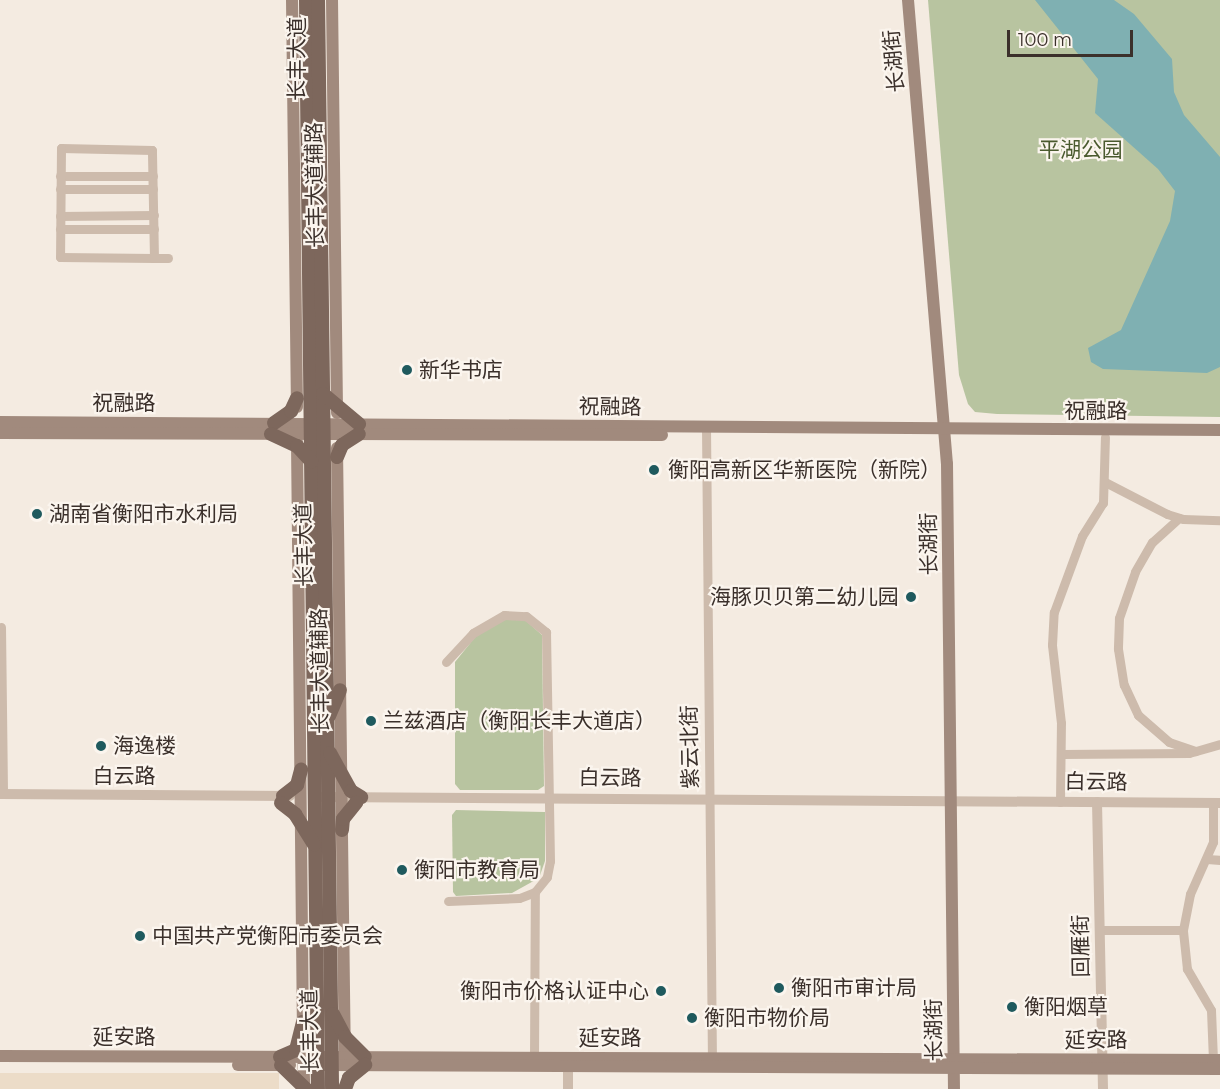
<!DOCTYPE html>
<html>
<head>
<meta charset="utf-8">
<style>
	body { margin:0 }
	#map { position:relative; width:1220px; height:1089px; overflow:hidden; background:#f4ebe1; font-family:Montserrat,"Noto Sans SC",sans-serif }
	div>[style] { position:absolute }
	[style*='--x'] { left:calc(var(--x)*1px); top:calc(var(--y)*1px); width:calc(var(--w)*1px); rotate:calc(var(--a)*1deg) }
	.green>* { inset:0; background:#b8c4a0 }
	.plaza>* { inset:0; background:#ecdcc8; transform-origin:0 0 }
	.water>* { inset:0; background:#7fb0b2 }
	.minor>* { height:9px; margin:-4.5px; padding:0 4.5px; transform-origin:4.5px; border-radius:4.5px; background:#cdbbac }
	.tertiary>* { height:10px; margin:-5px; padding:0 5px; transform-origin:5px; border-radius:5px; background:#cdbbac }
	.secondary>* { height:12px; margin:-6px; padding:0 6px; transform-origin:6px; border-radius:6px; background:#a18a7d }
	.primary>* { height:14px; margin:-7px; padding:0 7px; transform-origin:7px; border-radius:7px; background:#7d675c }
	.dots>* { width:16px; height:16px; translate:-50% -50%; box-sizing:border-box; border:3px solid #fbf5ee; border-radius:50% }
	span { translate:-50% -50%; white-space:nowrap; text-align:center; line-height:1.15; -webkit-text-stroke:4.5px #fbf5ee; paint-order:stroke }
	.street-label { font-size:21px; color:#3b302b }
	.park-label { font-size:21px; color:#4a5a2e }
	.poi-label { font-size:21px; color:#3b302b }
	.left { translate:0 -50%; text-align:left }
	.right { translate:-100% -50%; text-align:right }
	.scale { position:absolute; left:1007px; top:30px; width:126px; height:27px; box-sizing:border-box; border:3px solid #3b302b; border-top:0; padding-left:8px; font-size:18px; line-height:21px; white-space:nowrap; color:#3b302b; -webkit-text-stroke:4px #fbf5ee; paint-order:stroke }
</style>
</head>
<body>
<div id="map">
	<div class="green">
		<div style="clip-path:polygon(928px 0,1220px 0,1220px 417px,997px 414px,975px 412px,968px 404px,959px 375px)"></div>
		<div style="clip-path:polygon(505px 619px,525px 620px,542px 635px,544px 786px,538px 790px,460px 790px,455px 784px,455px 662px,476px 636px)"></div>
		<div style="clip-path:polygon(456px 810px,545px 812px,545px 861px,539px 878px,512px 893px,456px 896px,453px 892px,452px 815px)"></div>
	</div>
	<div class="plaza">
		<div style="left:0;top:1073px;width:279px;height:16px"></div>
	</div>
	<div class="water">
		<div style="clip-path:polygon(1035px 0,1114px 0,1134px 14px,1172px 59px,1174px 92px,1184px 115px,1220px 157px,1220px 367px,1207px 373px,1103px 369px,1091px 362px,1088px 348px,1121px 330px,1170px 221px,1175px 191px,1158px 169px,1095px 113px,1098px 79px)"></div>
	</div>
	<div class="minor">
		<div style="--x:60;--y:176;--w:93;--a:0"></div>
		<div style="--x:60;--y:189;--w:93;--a:0"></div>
		<div style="--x:60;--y:216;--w:94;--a:-0.6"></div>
		<div style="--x:60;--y:229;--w:94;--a:0"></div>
		<div style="--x:154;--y:258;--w:108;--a:-91.1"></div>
		<div style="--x:152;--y:150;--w:91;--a:-178.7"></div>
		<div style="--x:61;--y:148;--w:109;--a:90.5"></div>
		<div style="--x:60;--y:257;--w:94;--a:0.6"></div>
		<div style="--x:154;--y:258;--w:14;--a:0"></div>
		<div style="--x:706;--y:427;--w:637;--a:89.46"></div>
		<div style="--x:1105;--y:482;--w:70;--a:27.3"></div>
		<div style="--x:1167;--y:514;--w:17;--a:17"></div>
		<div style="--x:1183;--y:519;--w:37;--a:2"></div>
		<div style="--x:1179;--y:518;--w:36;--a:138"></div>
		<div style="--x:1152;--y:542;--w:34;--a:120"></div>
		<div style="--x:1135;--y:572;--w:49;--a:109.2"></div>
		<div style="--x:1119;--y:618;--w:31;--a:92"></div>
		<div style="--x:1118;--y:649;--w:36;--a:81"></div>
		<div style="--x:1124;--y:685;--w:33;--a:65"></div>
		<div style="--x:1138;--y:715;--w:41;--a:41.1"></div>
		<div style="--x:1169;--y:742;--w:28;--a:19"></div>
		<div style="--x:1;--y:627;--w:167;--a:89.3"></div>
		<div style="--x:446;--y:662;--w:40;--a:-47"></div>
		<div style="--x:473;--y:633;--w:36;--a:-30"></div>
		<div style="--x:504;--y:615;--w:22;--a:3"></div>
		<div style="--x:526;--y:616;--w:26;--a:39"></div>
		<div style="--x:546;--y:632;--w:229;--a:89"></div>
		<div style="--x:550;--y:861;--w:16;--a:101"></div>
		<div style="--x:547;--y:877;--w:19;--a:129"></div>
		<div style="--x:535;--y:892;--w:17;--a:159"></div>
		<div style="--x:519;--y:898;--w:71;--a:177.6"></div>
		<div style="--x:1062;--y:754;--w:127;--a:-0.5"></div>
		<div style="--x:1189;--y:753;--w:32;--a:-16"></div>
		<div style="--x:1060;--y:802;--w:79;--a:-89.3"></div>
		<div style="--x:1061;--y:723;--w:79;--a:-96.6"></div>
		<div style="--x:1052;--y:645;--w:33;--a:-87"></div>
		<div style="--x:1054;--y:612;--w:81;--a:-69.8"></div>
		<div style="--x:1082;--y:536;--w:39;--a:-58"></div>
		<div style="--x:1103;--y:503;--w:66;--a:-88.3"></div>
		<div style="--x:1207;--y:859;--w:13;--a:4"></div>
		<div style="--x:1100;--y:930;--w:83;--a:0"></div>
		<div style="--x:534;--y:1058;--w:166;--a:-89.7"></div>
		<div style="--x:1213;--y:1060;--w:50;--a:-92.3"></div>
		<div style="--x:1211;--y:1010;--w:48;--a:-120.3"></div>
		<div style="--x:1187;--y:969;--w:39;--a:-96"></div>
		<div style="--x:1183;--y:930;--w:37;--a:-79"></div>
		<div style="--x:1190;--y:894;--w:57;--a:-66.1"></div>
		<div style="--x:1213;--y:842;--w:39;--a:-90"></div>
	</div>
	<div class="tertiary">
		<div style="--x:0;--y:794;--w:290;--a:0.4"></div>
		<div style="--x:320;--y:797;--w:900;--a:0.38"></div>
		<div style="--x:1097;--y:802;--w:287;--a:88.8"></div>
		<div style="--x:568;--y:1058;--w:31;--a:90"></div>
	</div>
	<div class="secondary">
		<div style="--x:292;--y:0;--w:407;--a:89.3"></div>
		<div style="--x:332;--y:0;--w:413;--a:89.3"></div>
		<div style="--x:908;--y:0;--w:466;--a:85.2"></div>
		<div style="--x:947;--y:464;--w:625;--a:89.36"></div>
		<div style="--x:0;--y:422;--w:1220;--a:0.38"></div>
		<div style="--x:0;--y:433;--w:662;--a:0.17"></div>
		<div style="--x:297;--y:442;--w:589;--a:89.42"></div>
		<div style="--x:337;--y:448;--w:616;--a:89.26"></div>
		<div style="--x:303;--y:1051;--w:38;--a:88"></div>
		<div style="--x:0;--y:1056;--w:1220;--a:0.19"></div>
		<div style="--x:238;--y:1065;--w:52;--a:0"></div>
		<div style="--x:322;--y:1065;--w:898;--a:0.26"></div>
	</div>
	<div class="primary">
		<div style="--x:306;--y:0;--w:1089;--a:89.37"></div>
		<div style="--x:318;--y:0;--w:1089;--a:89.26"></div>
		<div style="--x:323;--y:394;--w:47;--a:39.8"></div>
		<div style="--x:274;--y:423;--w:21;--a:-35"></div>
		<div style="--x:291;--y:411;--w:14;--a:-65"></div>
		<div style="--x:271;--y:434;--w:29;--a:25"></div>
		<div style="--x:297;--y:446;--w:21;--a:47"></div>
		<div style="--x:337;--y:457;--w:13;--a:-67"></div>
		<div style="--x:342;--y:445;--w:20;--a:-33"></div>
		<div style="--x:329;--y:716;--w:28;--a:-67"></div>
		<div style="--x:330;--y:753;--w:43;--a:61.1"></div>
		<div style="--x:351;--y:791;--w:12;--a:31"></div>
		<div style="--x:283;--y:796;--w:18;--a:-38"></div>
		<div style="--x:297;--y:785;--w:16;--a:-75"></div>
		<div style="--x:281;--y:803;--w:18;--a:38"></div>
		<div style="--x:295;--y:814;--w:36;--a:58"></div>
		<div style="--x:342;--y:830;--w:11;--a:-85"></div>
		<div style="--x:343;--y:819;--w:21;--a:-51"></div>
		<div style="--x:333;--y:1014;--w:26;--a:62"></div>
		<div style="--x:345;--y:1037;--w:28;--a:45"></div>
		<div style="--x:280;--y:1057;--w:17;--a:-24"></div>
		<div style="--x:296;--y:1050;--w:29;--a:-76"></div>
		<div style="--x:281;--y:1065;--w:35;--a:44"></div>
		<div style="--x:345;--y:1089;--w:12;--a:-70"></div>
		<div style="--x:349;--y:1078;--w:21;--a:-39"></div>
	</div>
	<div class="dots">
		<div style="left:407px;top:370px;background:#1f5a5e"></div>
		<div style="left:654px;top:470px;background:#1f5a5e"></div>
		<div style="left:37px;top:514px;background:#1f5a5e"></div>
		<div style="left:911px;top:597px;background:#1f5a5e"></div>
		<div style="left:371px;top:721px;background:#1f5a5e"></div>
		<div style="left:101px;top:746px;background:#1f5a5e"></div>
		<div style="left:402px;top:870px;background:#1f5a5e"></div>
		<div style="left:140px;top:936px;background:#1f5a5e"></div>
		<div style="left:779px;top:988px;background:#1f5a5e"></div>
		<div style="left:661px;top:991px;background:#1f5a5e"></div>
		<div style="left:1012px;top:1007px;background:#1f5a5e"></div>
		<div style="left:692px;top:1018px;background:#1f5a5e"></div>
	</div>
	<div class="street-label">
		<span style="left:297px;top:59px;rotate:-90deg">长丰大道</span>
		<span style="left:894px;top:61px;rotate:-95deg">长湖街</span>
		<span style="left:315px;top:185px;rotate:-91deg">长丰大道辅路</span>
		<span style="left:124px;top:403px">祝融路</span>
		<span style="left:610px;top:407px;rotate:1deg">祝融路</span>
		<span style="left:1096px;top:411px">祝融路</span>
		<span style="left:929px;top:544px;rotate:-91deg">长湖街</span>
		<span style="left:304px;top:545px;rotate:-91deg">长丰大道</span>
		<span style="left:320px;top:671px;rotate:-91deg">长丰大道辅路</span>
		<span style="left:690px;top:747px;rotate:-91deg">紫云北街</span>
		<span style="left:124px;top:776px">白云路</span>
		<span style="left:610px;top:778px;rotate:1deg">白云路</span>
		<span style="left:1096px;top:782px;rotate:1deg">白云路</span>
		<span style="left:1081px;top:946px;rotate:-91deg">回雁街</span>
		<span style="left:934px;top:1030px;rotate:-91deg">长湖街</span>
		<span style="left:310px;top:1031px;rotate:-91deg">长丰大道</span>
		<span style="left:124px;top:1037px">延安路</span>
		<span style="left:610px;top:1038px">延安路</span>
		<span style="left:1096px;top:1040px">延安路</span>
	</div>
	<div class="park-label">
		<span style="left:1081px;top:150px">平湖公园</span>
	</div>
	<div class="poi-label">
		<span class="left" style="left:419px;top:370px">新华书店</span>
		<span class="left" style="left:668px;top:470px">衡阳高新区华新医院（新院）</span>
		<span class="left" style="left:49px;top:514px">湖南省衡阳市水利局</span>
		<span class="right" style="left:899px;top:597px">海豚贝贝第二幼儿园</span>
		<span class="left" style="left:383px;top:721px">兰兹酒店（衡阳长丰大道店）</span>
		<span class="left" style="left:113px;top:746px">海逸楼</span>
		<span class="left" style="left:414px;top:870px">衡阳市教育局</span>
		<span class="left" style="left:152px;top:936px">中国共产党衡阳市委员会</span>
		<span class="left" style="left:791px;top:988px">衡阳市审计局</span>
		<span class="right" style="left:649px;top:991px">衡阳市价格认证中心</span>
		<span class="left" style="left:1024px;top:1007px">衡阳烟草</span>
		<span class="left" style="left:704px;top:1018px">衡阳市物价局</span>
	</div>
	<div class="scale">100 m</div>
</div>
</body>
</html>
